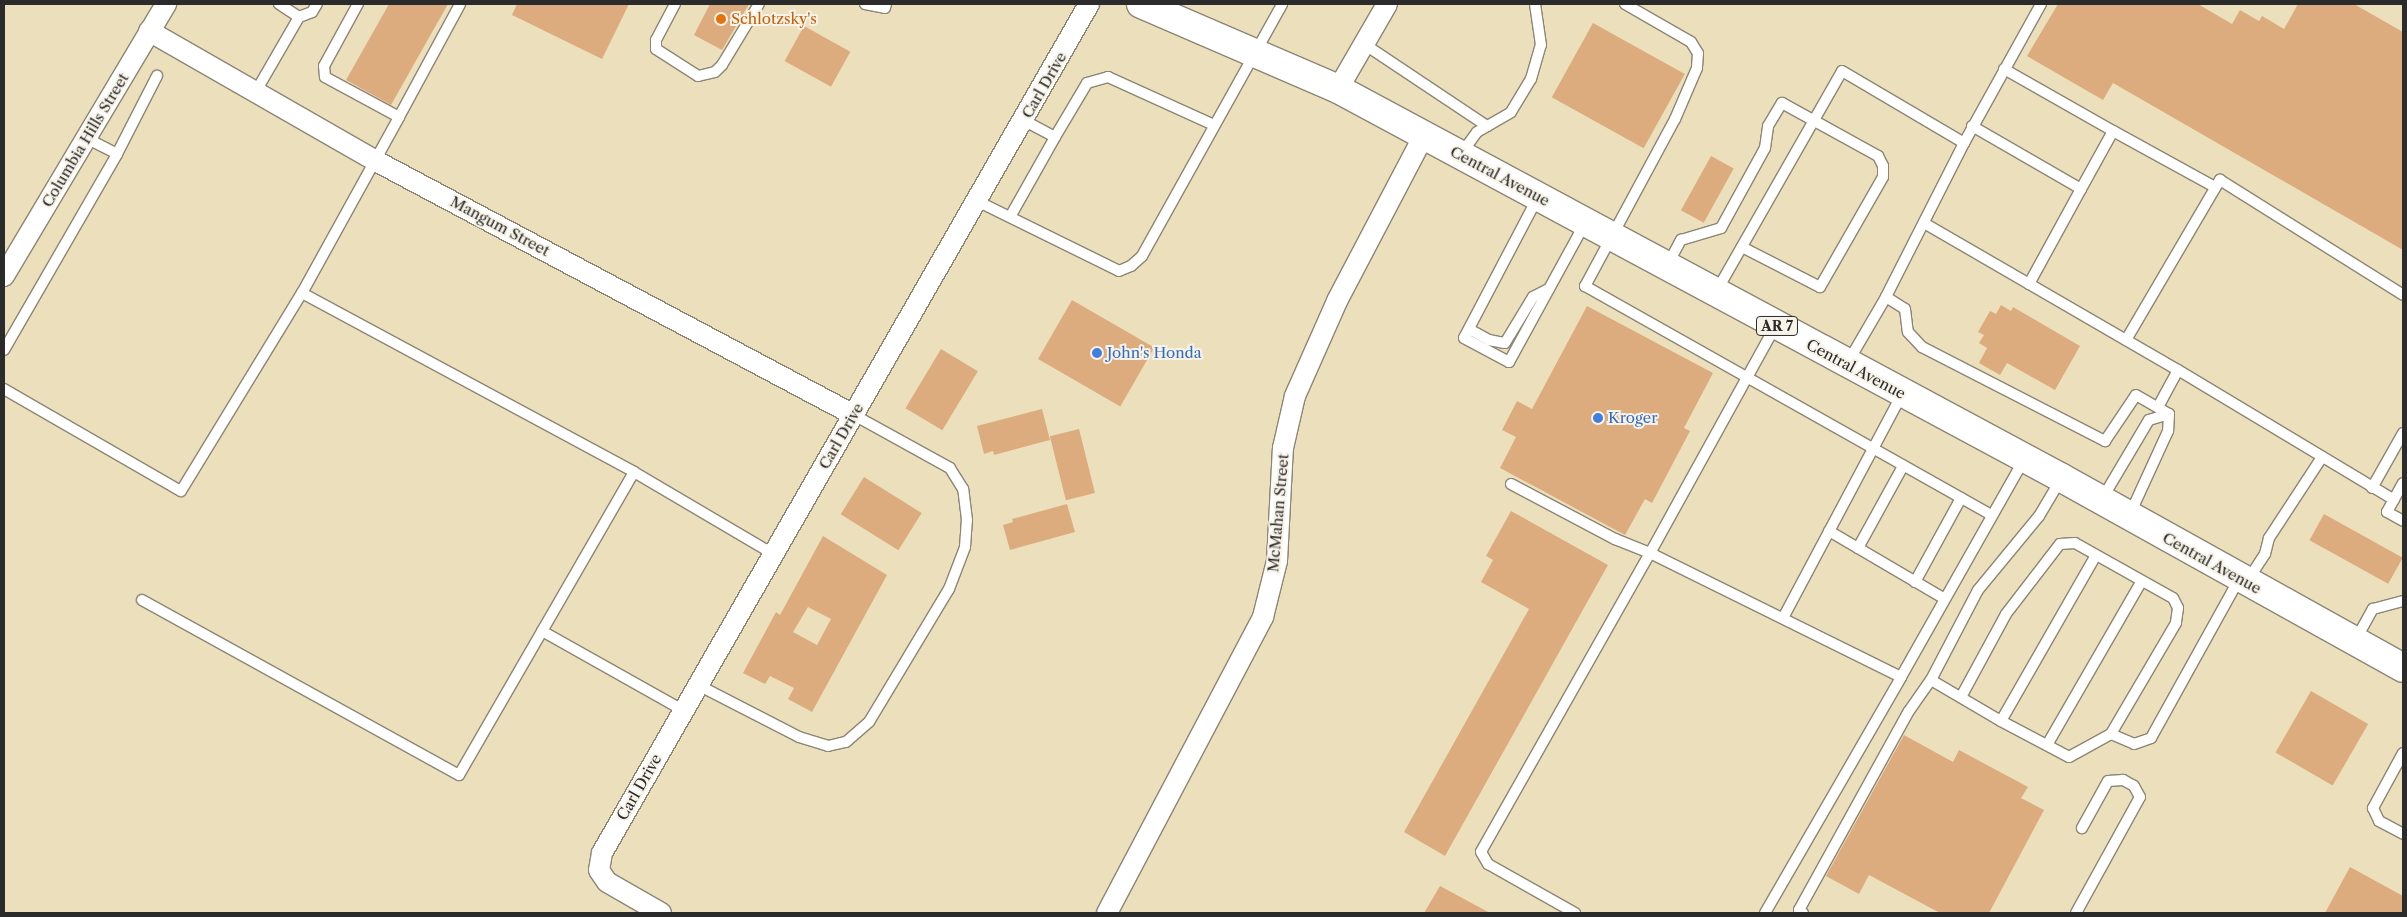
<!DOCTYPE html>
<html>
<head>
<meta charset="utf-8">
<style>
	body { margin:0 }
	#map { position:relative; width:2407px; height:917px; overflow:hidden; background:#ecdfbc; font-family:"Libre Caslon Text",serif }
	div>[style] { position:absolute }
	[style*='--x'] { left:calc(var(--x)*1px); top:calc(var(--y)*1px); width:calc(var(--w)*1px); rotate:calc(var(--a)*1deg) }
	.building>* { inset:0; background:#ddac7e; transform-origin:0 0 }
	.roads { filter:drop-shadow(1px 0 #8c8574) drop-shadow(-1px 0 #8c8574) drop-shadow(0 1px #8c8574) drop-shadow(0 -1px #8c8574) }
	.service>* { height:10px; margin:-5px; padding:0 5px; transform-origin:5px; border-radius:5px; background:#fff }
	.minor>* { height:20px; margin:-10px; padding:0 10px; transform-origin:10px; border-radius:10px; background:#fff }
	.primary>* { height:28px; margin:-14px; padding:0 14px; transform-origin:14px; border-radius:14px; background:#fff }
	.dots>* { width:14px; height:14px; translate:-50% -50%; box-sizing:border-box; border:2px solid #f7f3e8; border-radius:50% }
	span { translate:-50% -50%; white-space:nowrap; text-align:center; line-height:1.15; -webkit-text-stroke:4px #f7f3e8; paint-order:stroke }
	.shield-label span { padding:1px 4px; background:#f7f3e8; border:1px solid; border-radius:4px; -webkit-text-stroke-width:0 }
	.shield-label { font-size:14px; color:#2b2b2b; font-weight:700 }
	.food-label { font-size:15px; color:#c56008 }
	.left { translate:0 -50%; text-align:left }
	.street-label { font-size:15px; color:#2b2b2b }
	.shop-label { font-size:15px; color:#366cbe }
	.frame { position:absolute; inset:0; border:5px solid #2b2b2b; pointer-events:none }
</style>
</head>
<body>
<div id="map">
	<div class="building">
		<div style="clip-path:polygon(389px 4px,448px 4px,391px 105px,346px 80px)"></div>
		<div style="clip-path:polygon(517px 4px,629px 4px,602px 59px,512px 15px)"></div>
		<div style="clip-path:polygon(710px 4px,749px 4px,722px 50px,694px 35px)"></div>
		<div style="clip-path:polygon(2058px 4px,2198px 4px,2232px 24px,2240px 10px,2259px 21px,2262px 16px,2284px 29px,2298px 4px,2354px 4px,2403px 32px,2403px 250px,2113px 83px,2103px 100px,2027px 56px)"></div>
		<div style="left:1593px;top:23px;width:105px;height:85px;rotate:29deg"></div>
		<div style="left:804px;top:26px;width:53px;height:40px;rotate:29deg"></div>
		<div style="left:1711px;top:156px;width:26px;height:62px;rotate:29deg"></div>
		<div style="left:1072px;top:300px;width:95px;height:68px;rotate:30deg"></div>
		<div style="clip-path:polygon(2001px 305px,2011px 311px,2013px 307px,2080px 346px,2055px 390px,2007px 363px,2000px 375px,1979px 363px,1987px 348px,1979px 343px,1984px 335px,1978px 332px,1990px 311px,1996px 314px)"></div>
		<div style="clip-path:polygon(1587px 306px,1713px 373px,1684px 428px,1690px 431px,1652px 503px,1645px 499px,1625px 535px,1500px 468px,1516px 437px,1502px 430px,1517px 401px,1532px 409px)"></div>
		<div style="left:941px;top:349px;width:43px;height:69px;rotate:31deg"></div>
		<div style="clip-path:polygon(1042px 409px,1050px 440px,994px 455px,993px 451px,984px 454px,977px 426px)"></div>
		<div style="left:1079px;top:429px;width:66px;height:30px;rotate:76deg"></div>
		<div style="left:864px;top:477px;width:68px;height:44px;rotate:32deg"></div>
		<div style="clip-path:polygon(1067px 504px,1075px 532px,1010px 550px,1003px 525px,1013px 522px,1012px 519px)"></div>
		<div style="clip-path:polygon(1511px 511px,1608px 565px,1445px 856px,1404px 832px,1529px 609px,1481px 582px,1493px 560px,1486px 556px)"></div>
		<div style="left:2324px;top:514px;width:90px;height:30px;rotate:29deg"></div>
		<div style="clip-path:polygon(evenodd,823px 536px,887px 575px,812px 712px,788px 699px,794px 688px,770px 676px,765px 684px,743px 673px,776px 612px,780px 615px,823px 536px,808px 607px,831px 619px,817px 645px,793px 632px,808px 607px)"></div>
		<div style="left:2311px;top:691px;width:66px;height:71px;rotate:30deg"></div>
		<div style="clip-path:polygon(1904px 735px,1953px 762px,1959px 750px,2028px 787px,2021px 798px,2044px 810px,1989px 913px,1940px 913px,1869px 875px,1859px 894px,1826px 876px)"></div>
		<div style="clip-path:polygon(2350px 867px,2403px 896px,2403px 913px,2325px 913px)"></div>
		<div style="clip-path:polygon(1440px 886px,1490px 913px,1424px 913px)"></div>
	</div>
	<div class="roads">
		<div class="service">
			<div style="--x:675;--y:4;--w:41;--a:117.8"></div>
			<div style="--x:656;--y:40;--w:9;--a:90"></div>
			<div style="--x:656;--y:49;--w:50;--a:32.7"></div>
			<div style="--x:698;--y:76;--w:17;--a:-13"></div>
			<div style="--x:715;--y:72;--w:10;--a:-45"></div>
			<div style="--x:722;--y:65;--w:71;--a:-58.8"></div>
			<div style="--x:865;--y:4;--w:20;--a:11"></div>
			<div style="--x:885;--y:8;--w:4;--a:-76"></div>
			<div style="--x:1625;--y:4;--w:76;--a:29.9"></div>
			<div style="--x:1691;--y:42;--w:13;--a:58"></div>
			<div style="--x:1698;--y:53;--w:15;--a:94"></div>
			<div style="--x:1697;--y:68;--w:56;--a:113.3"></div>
			<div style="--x:1675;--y:119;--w:190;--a:118.3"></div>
			<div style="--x:1585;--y:286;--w:467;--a:29.4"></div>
			<div style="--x:299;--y:17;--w:14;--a:-21"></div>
			<div style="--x:312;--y:12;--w:9;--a:-58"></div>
			<div style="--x:1364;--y:44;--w:148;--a:33.7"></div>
			<div style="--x:2004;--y:69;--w:125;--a:29.6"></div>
			<div style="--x:255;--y:93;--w:88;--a:-59.9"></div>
			<div style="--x:299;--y:17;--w:24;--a:-147"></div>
			<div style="--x:399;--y:117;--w:128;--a:-61.6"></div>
			<div style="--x:1023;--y:120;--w:36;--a:28"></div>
			<div style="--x:1055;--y:137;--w:63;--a:-59.3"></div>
			<div style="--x:1087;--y:83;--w:22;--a:-16"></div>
			<div style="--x:1108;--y:77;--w:116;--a:24.4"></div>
			<div style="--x:1972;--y:126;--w:126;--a:30"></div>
			<div style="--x:2081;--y:189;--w:66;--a:-61.1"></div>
			<div style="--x:2113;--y:131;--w:116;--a:28.8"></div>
			<div style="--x:86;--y:138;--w:35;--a:27"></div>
			<div style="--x:1964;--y:143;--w:159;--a:-61"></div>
			<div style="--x:1461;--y:154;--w:27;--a:-54"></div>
			<div style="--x:1477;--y:132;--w:39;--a:-30"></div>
			<div style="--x:1511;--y:112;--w:39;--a:-59"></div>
			<div style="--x:1531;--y:79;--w:35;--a:-74"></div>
			<div style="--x:1541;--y:45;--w:41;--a:-98.3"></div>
			<div style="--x:1538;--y:197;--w:159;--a:117.7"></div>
			<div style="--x:1464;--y:338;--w:51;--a:28.1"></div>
			<div style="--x:1509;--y:362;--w:158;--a:-61.3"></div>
			<div style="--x:977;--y:201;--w:158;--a:26.2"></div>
			<div style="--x:1119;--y:271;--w:13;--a:-23"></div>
			<div style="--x:1131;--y:266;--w:15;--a:-42"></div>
			<div style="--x:1142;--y:256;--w:288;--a:-60.9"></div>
			<div style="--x:1010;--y:217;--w:92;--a:-60.6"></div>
			<div style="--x:1924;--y:223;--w:293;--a:30.1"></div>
			<div style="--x:1667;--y:266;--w:30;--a:-62"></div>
			<div style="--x:1681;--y:240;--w:42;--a:-16.7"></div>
			<div style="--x:1721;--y:228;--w:91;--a:-61.2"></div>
			<div style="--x:1765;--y:148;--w:22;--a:-82"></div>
			<div style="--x:1768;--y:126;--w:27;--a:-59"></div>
			<div style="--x:1782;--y:103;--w:110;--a:28.9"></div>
			<div style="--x:1878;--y:156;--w:11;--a:63"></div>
			<div style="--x:1883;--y:166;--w:11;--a:90"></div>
			<div style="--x:1883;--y:177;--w:127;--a:119.8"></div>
			<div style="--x:1820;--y:287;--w:88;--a:-152.9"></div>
			<div style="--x:2029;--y:284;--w:108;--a:-61.3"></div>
			<div style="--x:1716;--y:292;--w:254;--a:-60.3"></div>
			<div style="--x:1842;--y:71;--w:142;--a:30.5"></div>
			<div style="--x:1964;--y:143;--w:173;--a:116.9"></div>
			<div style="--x:1886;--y:297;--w:75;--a:120.3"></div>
			<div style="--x:302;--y:293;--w:377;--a:28.3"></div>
			<div style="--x:634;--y:472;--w:161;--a:30.5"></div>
			<div style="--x:1886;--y:297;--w:22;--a:32"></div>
			<div style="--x:1905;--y:309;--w:23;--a:83"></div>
			<div style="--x:1908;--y:332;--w:21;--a:47"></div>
			<div style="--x:1922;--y:347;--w:206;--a:27.2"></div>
			<div style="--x:2105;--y:441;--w:55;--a:-56"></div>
			<div style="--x:2136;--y:395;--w:38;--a:30"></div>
			<div style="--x:1776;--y:325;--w:260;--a:118.9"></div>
			<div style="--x:1650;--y:553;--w:280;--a:26.3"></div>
			<div style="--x:1901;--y:677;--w:249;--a:-60.5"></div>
			<div style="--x:1469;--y:329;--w:23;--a:29"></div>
			<div style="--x:1489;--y:340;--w:16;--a:11"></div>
			<div style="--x:1505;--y:343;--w:54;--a:-58.7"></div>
			<div style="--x:1533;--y:297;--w:18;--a:-27"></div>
			<div style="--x:2126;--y:340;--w:186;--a:-59.6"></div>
			<div style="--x:2220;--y:180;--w:216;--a:32.1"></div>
			<div style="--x:4;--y:350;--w:226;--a:-60"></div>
			<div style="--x:117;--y:154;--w:88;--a:-62.9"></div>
			<div style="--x:4;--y:389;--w:204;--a:30"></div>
			<div style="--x:181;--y:491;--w:232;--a:-58.6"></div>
			<div style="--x:302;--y:293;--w:201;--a:-61.1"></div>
			<div style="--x:399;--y:117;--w:84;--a:-151.6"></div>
			<div style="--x:325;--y:77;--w:11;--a:-95"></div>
			<div style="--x:324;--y:66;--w:71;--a:-61.3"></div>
			<div style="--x:2158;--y:407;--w:42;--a:-61.6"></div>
			<div style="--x:2178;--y:370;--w:252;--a:31"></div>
			<div style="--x:2061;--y:479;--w:43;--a:120.7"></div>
			<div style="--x:2039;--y:516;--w:96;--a:129.5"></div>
			<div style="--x:1978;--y:590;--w:102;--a:117.6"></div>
			<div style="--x:1931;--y:680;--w:81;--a:30.4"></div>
			<div style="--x:2001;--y:721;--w:77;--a:27.9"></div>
			<div style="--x:2069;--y:757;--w:48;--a:-28.7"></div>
			<div style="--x:2111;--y:734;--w:25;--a:23"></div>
			<div style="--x:2134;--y:744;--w:18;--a:-19"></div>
			<div style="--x:2151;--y:738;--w:182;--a:-61"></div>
			<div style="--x:2403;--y:483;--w:33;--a:119"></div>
			<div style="--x:2387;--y:512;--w:18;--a:29"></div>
			<div style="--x:1511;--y:484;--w:118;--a:27.9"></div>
			<div style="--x:1615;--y:539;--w:38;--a:22"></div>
			<div style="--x:1650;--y:553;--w:343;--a:119.5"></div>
			<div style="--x:1481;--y:852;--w:14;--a:60"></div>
			<div style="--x:1488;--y:864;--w:100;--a:29.4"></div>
			<div style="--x:2372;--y:488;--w:63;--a:-60.6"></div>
			<div style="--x:2102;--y:499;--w:92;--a:-59.3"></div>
			<div style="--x:2149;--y:420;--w:21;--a:-17"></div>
			<div style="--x:2169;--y:414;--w:17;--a:93"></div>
			<div style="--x:2168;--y:431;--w:91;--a:114.6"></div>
			<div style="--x:1829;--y:531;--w:134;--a:30.4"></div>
			<div style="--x:1858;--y:548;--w:94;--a:-61.2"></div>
			<div style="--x:2248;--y:580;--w:31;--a:-57"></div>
			<div style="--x:2265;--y:554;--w:16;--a:-76"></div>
			<div style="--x:2269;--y:538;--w:97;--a:-56.8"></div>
			<div style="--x:1915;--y:582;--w:96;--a:-61.3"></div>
			<div style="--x:142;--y:600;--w:362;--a:28.9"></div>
			<div style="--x:459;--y:775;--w:350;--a:-60"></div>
			<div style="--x:1783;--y:618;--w:254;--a:-62"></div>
			<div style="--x:542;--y:631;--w:162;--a:29.3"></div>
			<div style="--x:2355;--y:641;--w:37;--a:-61"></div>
			<div style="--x:2373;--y:609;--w:31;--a:-15"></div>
			<div style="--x:698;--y:685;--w:114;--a:27.2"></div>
			<div style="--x:799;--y:737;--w:30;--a:17"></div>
			<div style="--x:828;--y:746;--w:18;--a:-13"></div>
			<div style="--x:846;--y:742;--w:30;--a:-41"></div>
			<div style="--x:869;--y:722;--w:155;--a:-59"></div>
			<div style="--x:949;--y:589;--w:45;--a:-69.1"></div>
			<div style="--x:965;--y:547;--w:27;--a:-86"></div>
			<div style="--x:967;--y:520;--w:31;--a:-97"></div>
			<div style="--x:963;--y:489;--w:25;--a:-122"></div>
			<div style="--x:950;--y:468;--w:110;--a:-151.1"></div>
			<div style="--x:1961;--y:697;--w:94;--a:-61.5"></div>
			<div style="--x:2006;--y:614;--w:88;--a:-52.4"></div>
			<div style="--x:2060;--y:544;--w:15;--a:-4"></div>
			<div style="--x:2075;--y:543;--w:112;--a:29.3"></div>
			<div style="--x:2173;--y:598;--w:11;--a:63"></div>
			<div style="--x:2178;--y:608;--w:15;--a:98"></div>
			<div style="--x:2176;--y:623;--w:129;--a:120.4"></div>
			<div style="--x:2001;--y:721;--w:191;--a:-60.2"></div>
			<div style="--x:2047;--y:745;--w:188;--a:-60"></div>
			<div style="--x:2403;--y:753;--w:63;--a:118.6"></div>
			<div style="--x:2373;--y:808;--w:14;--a:65"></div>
			<div style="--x:2379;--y:821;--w:27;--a:28"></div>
			<div style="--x:1765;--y:913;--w:272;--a:-60"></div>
			<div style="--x:1803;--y:913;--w:5;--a:-143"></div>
			<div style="--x:1799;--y:910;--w:227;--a:-61.1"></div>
			<div style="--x:1909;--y:711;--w:38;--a:-55"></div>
			<div style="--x:2076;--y:913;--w:132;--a:-61.1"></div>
			<div style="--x:2140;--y:797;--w:13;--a:-119"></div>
			<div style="--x:2134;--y:786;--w:13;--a:-151"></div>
			<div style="--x:2123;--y:780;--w:15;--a:176"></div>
			<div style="--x:2108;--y:781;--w:54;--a:119"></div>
		</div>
		<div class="minor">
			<div style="--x:149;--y:31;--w:259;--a:29.8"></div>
			<div style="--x:374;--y:160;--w:544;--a:27.98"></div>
			<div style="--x:1338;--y:89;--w:98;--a:-60"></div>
			<div style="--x:4;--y:276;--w:317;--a:-59.2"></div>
			<div style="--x:661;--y:913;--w:62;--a:-150.1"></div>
			<div style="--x:607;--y:882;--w:14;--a:-124"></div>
			<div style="--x:599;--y:870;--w:17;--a:-80"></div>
			<div style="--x:602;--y:853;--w:979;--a:-60.16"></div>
			<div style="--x:1107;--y:913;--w:335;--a:-62.2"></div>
			<div style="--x:1263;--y:617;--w:58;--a:-76"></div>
			<div style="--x:1277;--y:561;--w:113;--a:-87"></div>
			<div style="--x:1283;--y:448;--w:53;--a:-77"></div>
			<div style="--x:1295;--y:396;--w:104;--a:-66.1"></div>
			<div style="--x:1337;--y:301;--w:187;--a:-62.3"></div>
		</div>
		<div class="primary">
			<div style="--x:1141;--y:4;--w:215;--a:23.3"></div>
			<div style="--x:1338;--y:89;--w:822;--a:28.25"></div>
			<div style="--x:2062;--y:478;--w:390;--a:29.1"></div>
		</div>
	</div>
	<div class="dots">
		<div style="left:721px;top:19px;background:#e8710a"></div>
		<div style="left:1097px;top:353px;background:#3f7fe0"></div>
		<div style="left:1598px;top:418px;background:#3f7fe0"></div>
	</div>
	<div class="shield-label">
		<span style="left:1777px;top:326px">AR 7</span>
	</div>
	<div class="food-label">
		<span class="left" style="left:731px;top:19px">Schlotzsky's</span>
	</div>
	<div class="street-label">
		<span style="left:1044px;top:85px;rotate:-60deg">Carl Drive</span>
		<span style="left:85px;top:140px;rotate:-59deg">Columbia Hills Street</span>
		<span style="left:1500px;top:176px;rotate:28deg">Central Avenue</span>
		<span style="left:500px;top:226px;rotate:28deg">Mangum Street</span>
		<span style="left:1856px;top:369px;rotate:28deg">Central Avenue</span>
		<span style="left:841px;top:436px;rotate:-60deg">Carl Drive</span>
		<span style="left:1278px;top:513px;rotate:-85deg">McMahan Street</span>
		<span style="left:2212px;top:563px;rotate:29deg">Central Avenue</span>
		<span style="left:639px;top:787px;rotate:-60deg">Carl Drive</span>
	</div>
	<div class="shop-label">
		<span class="left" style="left:1107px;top:353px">John's Honda</span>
		<span class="left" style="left:1608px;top:418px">Kroger</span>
	</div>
	<div class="frame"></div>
</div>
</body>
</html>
